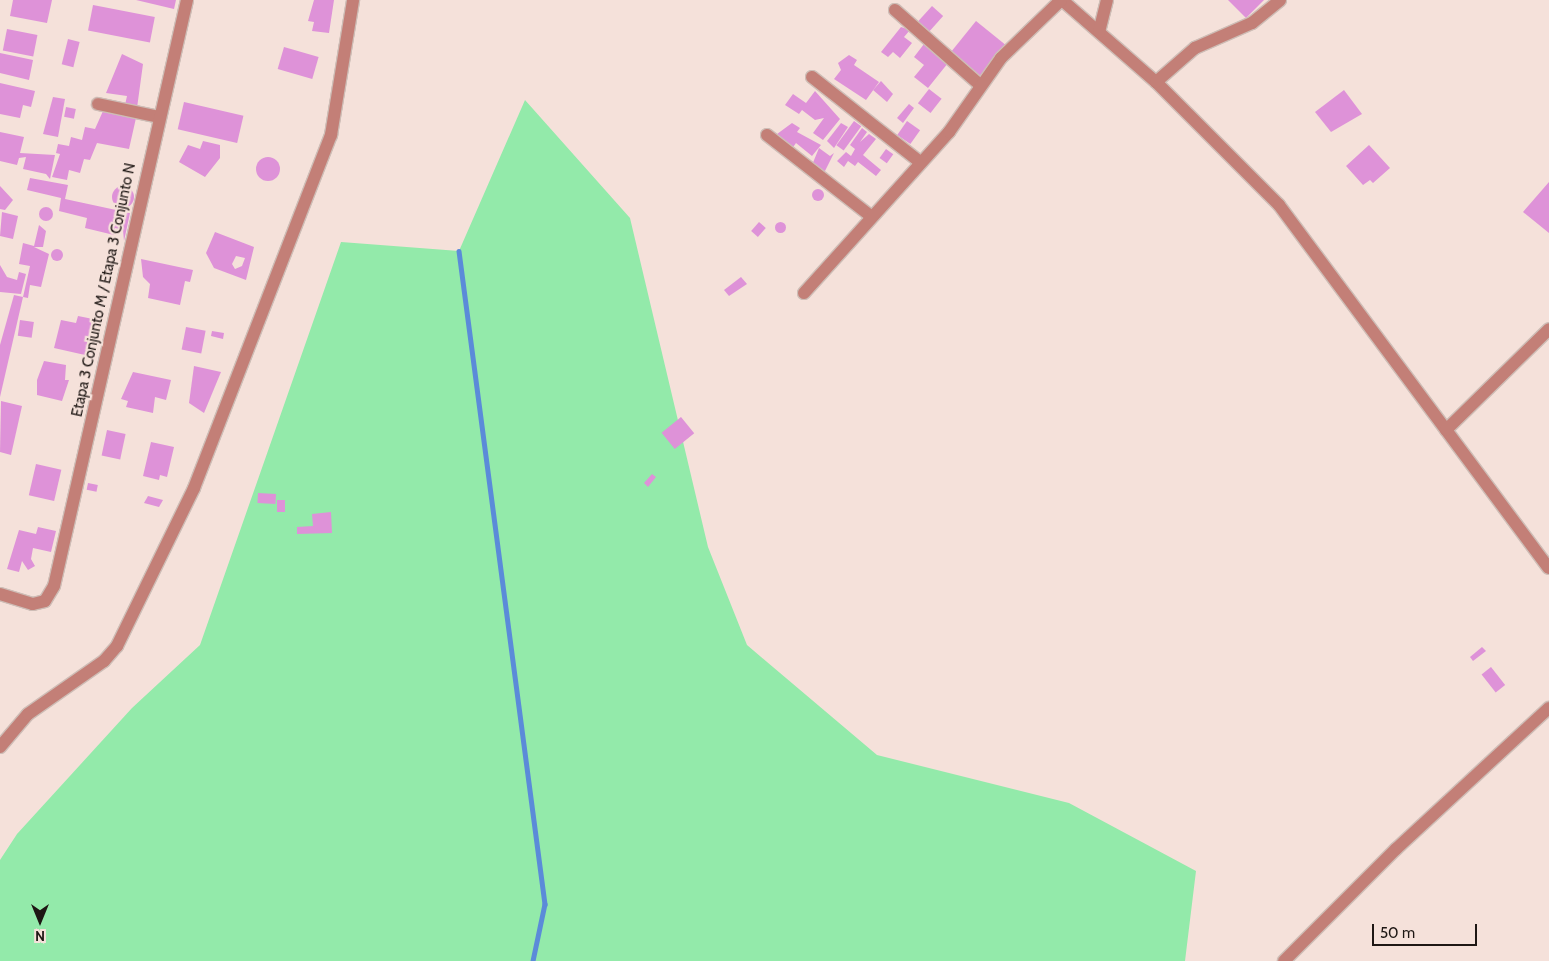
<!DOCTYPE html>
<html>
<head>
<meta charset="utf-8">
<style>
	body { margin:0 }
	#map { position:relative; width:1549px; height:961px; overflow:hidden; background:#f5e1da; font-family:Cabin,sans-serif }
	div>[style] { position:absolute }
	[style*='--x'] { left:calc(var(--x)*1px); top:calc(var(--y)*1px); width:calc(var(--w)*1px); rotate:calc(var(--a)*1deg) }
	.green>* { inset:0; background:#93eaaa }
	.stream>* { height:4.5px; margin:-2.25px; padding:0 2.25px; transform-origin:2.25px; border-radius:2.25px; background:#5b8bd9 }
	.building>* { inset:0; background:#de92d8; transform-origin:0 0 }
	.round { border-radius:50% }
	.roads { filter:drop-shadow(1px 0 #cebdb6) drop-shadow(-1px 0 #cebdb6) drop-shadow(0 1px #cebdb6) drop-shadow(0 -1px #cebdb6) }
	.minor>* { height:12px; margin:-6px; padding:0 6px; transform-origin:6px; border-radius:6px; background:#c37f77 }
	span { translate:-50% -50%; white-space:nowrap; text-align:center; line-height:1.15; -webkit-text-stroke:4.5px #f5e1da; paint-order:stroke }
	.street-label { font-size:15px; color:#1e1714 }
	.north { position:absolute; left:15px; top:896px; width:50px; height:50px; -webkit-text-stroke:4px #f5e1da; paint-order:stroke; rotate:180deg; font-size:14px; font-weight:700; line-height:20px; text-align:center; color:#1e1714 }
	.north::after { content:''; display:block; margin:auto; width:18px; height:22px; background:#1e1714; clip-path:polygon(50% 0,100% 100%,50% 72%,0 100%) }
	.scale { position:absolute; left:1372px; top:924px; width:105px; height:22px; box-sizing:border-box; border:2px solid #1e1714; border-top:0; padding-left:6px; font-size:15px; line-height:18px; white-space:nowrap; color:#1e1714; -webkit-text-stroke:4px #f5e1da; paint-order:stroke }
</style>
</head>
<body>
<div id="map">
	<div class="green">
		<div style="clip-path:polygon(525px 100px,630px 218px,708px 547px,747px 645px,877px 755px,1069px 803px,1196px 871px,1185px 961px,0 961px,0 860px,17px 834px,132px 708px,200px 645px,341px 242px,459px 251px)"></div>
	</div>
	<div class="stream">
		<div style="--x:459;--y:251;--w:659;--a:82.5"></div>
		<div style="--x:545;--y:904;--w:58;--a:101.9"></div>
	</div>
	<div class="building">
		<div style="clip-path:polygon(13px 0,52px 0,47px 23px,10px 16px)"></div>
		<div style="clip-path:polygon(136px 0,176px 0,174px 9px)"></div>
		<div style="clip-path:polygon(314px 0,334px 0,329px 33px,312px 31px,314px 22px,308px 21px)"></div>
		<div style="clip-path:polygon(1228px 0,1264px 0,1246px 18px)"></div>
		<div style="left:93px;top:5px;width:63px;height:26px;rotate:11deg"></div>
		<div style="left:932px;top:6px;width:15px;height:23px;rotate:42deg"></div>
		<div style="left:976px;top:21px;width:43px;height:42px;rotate:39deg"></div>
		<div style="clip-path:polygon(901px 27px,910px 30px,904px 37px,912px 43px,900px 58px,893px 52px,888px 57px,881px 52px)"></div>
		<div style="left:7px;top:29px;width:31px;height:22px;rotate:11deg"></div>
		<div style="left:68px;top:39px;width:12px;height:26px;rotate:14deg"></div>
		<div style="clip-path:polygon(924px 44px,948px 63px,928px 88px,914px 77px,924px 65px,914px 57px)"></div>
		<div style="left:284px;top:47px;width:36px;height:23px;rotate:16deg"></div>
		<div style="clip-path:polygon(0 53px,33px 60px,29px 80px,0 73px)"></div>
		<div style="clip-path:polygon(122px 54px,143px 64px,137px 108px,125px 105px,127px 96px,106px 93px)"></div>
		<div style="clip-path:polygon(849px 55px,857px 60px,854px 65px,879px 82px,866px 100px,834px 79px,841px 70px,838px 63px)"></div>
		<div style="clip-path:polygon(881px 81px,893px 94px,887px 102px,873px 90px)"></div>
		<div style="clip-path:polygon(0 83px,35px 91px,31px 107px,23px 105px,20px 118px,0 114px)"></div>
		<div style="left:929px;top:89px;width:16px;height:18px;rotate:38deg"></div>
		<div style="clip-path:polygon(1344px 90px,1362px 114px,1331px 132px,1315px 112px)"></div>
		<div style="clip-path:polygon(815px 91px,840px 119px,823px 140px,813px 133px,824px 118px,815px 120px,802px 110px,799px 114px,785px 105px,793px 94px,806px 103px)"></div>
		<div style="clip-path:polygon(53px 97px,65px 99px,58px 137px,43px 134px)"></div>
		<div style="left:184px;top:102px;width:61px;height:28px;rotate:13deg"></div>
		<div style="clip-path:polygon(909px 104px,914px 108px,903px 123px,897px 118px)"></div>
		<div style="left:66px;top:107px;width:10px;height:10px;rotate:11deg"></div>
		<div style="clip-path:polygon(103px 111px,136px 118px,129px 149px,97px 143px,90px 160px,84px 159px,80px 173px,69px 170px,67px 180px,52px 177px,60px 154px,56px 153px,58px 144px,69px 146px,71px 137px,82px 140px,85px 127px,95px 129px)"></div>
		<div style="left:854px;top:121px;width:9px;height:30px;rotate:36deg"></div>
		<div style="left:907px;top:121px;width:16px;height:17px;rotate:35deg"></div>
		<div style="clip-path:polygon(792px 123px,800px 128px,797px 132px,821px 145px,812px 156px,796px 143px,791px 150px,773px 137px)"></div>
		<div style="clip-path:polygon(841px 123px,848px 127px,834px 148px,827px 141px)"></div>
		<div style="clip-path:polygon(862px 128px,867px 132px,860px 142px,869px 134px,876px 139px,863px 155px,881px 170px,876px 176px,858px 162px,855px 166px,848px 161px,844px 167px,837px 161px,846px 152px,851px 156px,855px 149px,850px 145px)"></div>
		<div style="clip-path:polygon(0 132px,24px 137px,20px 153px,55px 155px,50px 179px,46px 174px,23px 169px,26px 157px,19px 158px,17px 165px,0 161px)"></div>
		<div style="clip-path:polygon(203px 141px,220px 145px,220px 158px,205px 177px,179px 162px,188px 145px,200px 149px)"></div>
		<div style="clip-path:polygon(1369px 145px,1390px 168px,1373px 183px,1370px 180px,1363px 185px,1346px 166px)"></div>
		<div style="clip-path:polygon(819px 148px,830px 156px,834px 153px,823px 175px,812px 165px)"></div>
		<div style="left:886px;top:149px;width:9px;height:11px;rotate:36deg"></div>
		<div class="round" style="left:256px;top:157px;width:24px;height:24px"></div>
		<div style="clip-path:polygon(30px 178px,68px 185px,65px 199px,130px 213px,124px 241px,123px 230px,115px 228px,114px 235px,85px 228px,87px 218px,59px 211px,61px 198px,27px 190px)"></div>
		<div style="clip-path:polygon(1549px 182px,1549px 233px,1523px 212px)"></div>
		<div style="clip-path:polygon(0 186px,13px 200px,5px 210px,0 209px)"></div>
		<div class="round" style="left:112px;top:186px;width:22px;height:22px"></div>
		<div class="round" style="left:812px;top:189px;width:12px;height:12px"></div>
		<div class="round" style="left:39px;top:207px;width:14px;height:14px"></div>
		<div style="clip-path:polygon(2px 212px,18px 216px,13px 239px,0 236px)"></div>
		<div class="round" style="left:774.5px;top:221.5px;width:11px;height:11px"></div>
		<div style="left:759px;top:222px;width:9px;height:12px;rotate:41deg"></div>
		<div style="clip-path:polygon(39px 225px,46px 231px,43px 247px,34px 247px,49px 254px,41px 287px,30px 285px,28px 298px,23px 297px,30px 266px,19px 264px,23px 243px,34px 246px)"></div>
		<div style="clip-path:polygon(evenodd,215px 232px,254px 247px,246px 280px,214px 268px,206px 253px,215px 232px,236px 256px,245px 258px,242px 266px,235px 269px,232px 264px,236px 256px)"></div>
		<div class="round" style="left:51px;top:249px;width:12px;height:12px"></div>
		<div style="clip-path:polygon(141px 259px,193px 270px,190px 282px,185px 281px,180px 305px,148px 298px,150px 284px,143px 277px)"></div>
		<div style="clip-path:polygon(0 265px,7px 277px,17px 280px,19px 272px,26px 274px,21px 294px,0 292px)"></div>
		<div style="clip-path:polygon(741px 277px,747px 284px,729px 296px,724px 290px)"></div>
		<div style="clip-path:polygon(14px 295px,23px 297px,0 397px,0 345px)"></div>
		<div style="clip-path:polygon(78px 316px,93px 319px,85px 355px,54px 348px,61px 320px,76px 323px)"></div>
		<div style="left:20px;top:320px;width:14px;height:16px;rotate:8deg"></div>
		<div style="left:186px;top:327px;width:20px;height:23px;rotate:11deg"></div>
		<div style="clip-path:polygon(212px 331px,224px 333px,223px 339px,211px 336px)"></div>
		<div style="clip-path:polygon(44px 361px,66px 365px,65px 380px,69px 380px,62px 401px,37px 395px,37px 380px)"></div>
		<div style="clip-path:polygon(194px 366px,221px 372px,204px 413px,189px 403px)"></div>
		<div style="clip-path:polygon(133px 372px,171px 380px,166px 400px,155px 397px,153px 413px,126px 407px,128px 401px,121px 399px)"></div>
		<div style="clip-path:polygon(1px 401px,22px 406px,11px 455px,0 452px)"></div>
		<div style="left:681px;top:417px;width:21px;height:25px;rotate:51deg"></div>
		<div style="left:107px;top:430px;width:19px;height:26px;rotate:12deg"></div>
		<div style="clip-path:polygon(151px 442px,174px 447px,167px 477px,160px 475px,159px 480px,143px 476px)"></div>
		<div style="left:36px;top:464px;width:26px;height:32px;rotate:13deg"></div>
		<div style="clip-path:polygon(652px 474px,656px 477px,648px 487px,644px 483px)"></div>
		<div style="left:88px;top:483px;width:10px;height:7px;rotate:11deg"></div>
		<div style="left:258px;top:493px;width:18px;height:10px;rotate:3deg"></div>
		<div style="clip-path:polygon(148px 496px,163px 500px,159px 507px,144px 503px)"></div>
		<div style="left:277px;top:500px;width:8px;height:12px"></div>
		<div style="clip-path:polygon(331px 512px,332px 533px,297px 534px,297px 527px,313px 526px,312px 514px)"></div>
		<div style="clip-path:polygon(38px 527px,56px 531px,51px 552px,33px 548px,31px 559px,35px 566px,28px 570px,22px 561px,19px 572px,7px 569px,19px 530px,36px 534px)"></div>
		<div style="clip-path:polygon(1482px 647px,1486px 651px,1473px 661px,1470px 657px)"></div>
		<div style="left:1491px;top:667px;width:23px;height:12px;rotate:52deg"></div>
	</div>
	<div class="roads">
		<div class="minor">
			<div style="--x:1062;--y:0;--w:125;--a:41.1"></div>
			<div style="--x:1156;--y:82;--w:174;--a:45"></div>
			<div style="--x:1279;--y:205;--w:452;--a:53.4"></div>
			<div style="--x:895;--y:10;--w:113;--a:41.4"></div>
			<div style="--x:1099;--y:32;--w:33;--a:-76"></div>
			<div style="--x:812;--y:77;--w:137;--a:38.2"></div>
			<div style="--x:1156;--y:82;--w:52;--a:-41.1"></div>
			<div style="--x:1195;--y:48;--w:62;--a:-23.7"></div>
			<div style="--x:1252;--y:23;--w:36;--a:-39"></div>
			<div style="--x:98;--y:104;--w:62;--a:12"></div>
			<div style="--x:767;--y:135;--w:133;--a:38"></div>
			<div style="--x:804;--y:293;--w:217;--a:-48"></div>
			<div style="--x:949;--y:132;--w:90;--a:-54.9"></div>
			<div style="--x:1001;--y:58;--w:83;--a:-44"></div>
			<div style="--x:1446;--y:430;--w:144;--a:-44.4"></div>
			<div style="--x:0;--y:594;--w:34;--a:17"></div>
			<div style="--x:33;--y:604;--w:12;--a:-14"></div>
			<div style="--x:45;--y:601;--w:17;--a:-59"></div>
			<div style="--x:54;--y:586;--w:601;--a:-77.21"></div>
			<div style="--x:0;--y:747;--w:43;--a:-49.7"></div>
			<div style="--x:28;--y:714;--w:93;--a:-34.9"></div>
			<div style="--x:104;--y:661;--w:20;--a:-49"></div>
			<div style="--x:117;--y:646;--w:176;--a:-64"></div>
			<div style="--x:194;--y:488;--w:379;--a:-68.8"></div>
			<div style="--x:331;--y:135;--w:137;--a:-80.7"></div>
			<div style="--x:1284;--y:961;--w:158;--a:-45"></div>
			<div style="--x:1396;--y:849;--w:208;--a:-42.7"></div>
		</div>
	</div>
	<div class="street-label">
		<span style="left:104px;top:290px;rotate:-78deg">Etapa 3 Conjunto M / Etapa 3 Conjunto N</span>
	</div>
	<div class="north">N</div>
	<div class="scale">50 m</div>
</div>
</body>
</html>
